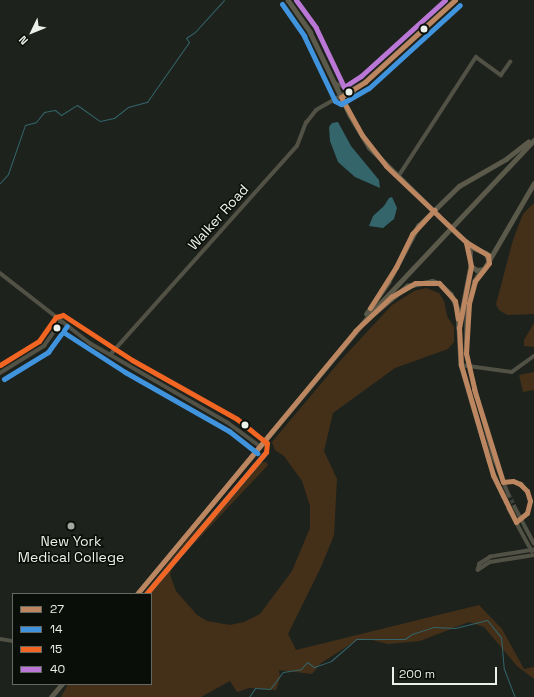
<!DOCTYPE html>
<html>
<head>
<meta charset="utf-8">
<style>
	body { margin:0 }
	#map { position:relative; width:534px; height:697px; overflow:hidden; background:#1e221c; font-family:"Space Grotesk",sans-serif }
	div>[style] { position:absolute }
	[style*='--x'] { left:calc(var(--x)*1px); top:calc(var(--y)*1px); width:calc(var(--w)*1px); rotate:calc(var(--a)*1deg) }
	.green>* { inset:0; background:#443019 }
	.water>* { inset:0; background:#33656b }
	.stream>* { height:1px; margin:-0.5px; padding:0 0.5px; transform-origin:0.5px; border-radius:0.5px; background:#33656b }
	.minor-tunnel>* { height:3.5px; margin-top:-1.75px; transform-origin:0; background:repeating-linear-gradient(90deg,#3d413b 0 3.5px,transparent 0 5.5px) }
	.minor>* { height:3.5px; margin:-1.75px; padding:0 1.75px; transform-origin:1.75px; border-radius:1.75px; background:#525145 }
	.major>* { height:4.5px; margin:-2.25px; padding:0 2.25px; transform-origin:2.25px; border-radius:2.25px; background:#5a594a }
	.major-bridge>* { height:4.5px; margin:-2.25px; padding:0 2.25px; transform-origin:2.25px; border-radius:2.25px; background:#5a594a }
	.bus-1>* { height:5px; margin:-2.5px; padding:0 2.5px; transform-origin:2.5px; border-radius:2.5px; background:#bb8660 }
	.bus-2>* { height:5px; margin:-2.5px; padding:0 2.5px; transform-origin:2.5px; border-radius:2.5px; background:#4094de }
	.bus-3>* { height:5px; margin:-2.5px; padding:0 2.5px; transform-origin:2.5px; border-radius:2.5px; background:#f26522 }
	.bus-4>* { height:5px; margin:-2.5px; padding:0 2.5px; transform-origin:2.5px; border-radius:2.5px; background:#ba77d6 }
	.dots>* { width:11px; height:11px; translate:-50% -50%; box-sizing:border-box; border:2px solid #0a0e08; border-radius:50% }
	span { translate:-50% -50%; white-space:nowrap; text-align:center; line-height:1.15; -webkit-text-stroke:3px #0a0e08; paint-order:stroke }
	.street-label { font-size:14px; color:#ebf1e8 }
	.poi-label { font-size:14px; color:#ebf1e8 }
	.legend { position:absolute; left:12px; top:593px; width:140px; height:92px; box-sizing:border-box; background:#0a0e08; border:1px solid #646962; margin:0; padding:5px 7px; list-style:none; font-size:12px; color:#ebf1e8 }
	.legend li { display:flex; align-items:center; gap:8px; height:20px }
	.legend b { width:20px; border:1px solid #646962 }
	.north { position:absolute; left:12px; top:12px; width:40px; height:40px; -webkit-text-stroke:3px #0a0e08; paint-order:stroke; rotate:227deg; font-size:11px; font-weight:700; line-height:16px; text-align:center; color:#ebf1e8 }
	.north::after { content:''; display:block; margin:auto; width:14px; height:18px; background:#ebf1e8; clip-path:polygon(50% 0,100% 100%,50% 72%,0 100%) }
	.scale { position:absolute; left:392px; top:667px; width:105px; height:18px; box-sizing:border-box; border:2px solid #ebf1e8; border-top:0; padding-left:5px; font-size:12px; line-height:14px; white-space:nowrap; color:#ebf1e8; -webkit-text-stroke:3px #0a0e08; paint-order:stroke }
</style>
</head>
<body>
<div id="map">
	<div class="green">
		<div style="clip-path:polygon(534px 203px,534px 314px,507px 315px,499px 310px,496px 304px,513px 240px,523px 214px)"></div>
		<div style="clip-path:polygon(426px 288px,439px 293px,444px 301px,447px 316px,454px 327px,454px 342px,448px 349px,395px 368px,333px 413px,324px 451px,337px 479px,334px 535px,321px 567px,288px 634px,296px 650px,479px 605px,502px 629px,524px 669px,534px 667px,534px 679px,517px 666px,484px 627px,469px 622px,420px 641px,388px 644px,368px 639px,357px 640px,321px 663px,312px 674px,279px 670px,280px 678px,276px 690px,249px 688px,237px 692px,230px 681px,201px 697px,61px 697px,68px 684px,151px 684px,151px 594px,143px 594px,186px 541px,256px 463px,266px 462px,268px 465px,172px 567px,170px 575px,176px 591px,197px 615px,207px 621px,230px 625px,244px 622px,260px 614px,292px 571px,310px 528px,310px 506px,302px 481px,284px 456px,275px 450px,272px 442px,340px 361px,392px 305px,414px 291px)"></div>
		<div style="clip-path:polygon(534px 323px,534px 347px,524px 346px,524px 340px)"></div>
		<div style="clip-path:polygon(534px 372px,534px 390px,523px 392px,519px 375px)"></div>
	</div>
	<div class="water">
		<div style="clip-path:polygon(338px 122px,351px 146px,379px 180px,380px 188px,355px 177px,338px 162px,330px 141px,329px 127px,332px 123px)"></div>
		<div style="clip-path:polygon(392px 197px,397px 208px,394px 219px,383px 228px,369px 226px,373px 216px,384px 206px,389px 198px)"></div>
	</div>
	<div class="stream">
		<div style="--x:0;--y:183;--w:12;--a:-48"></div>
		<div style="--x:8;--y:174;--w:52;--a:-70.9"></div>
		<div style="--x:25;--y:125;--w:11;--a:-15"></div>
		<div style="--x:36;--y:122;--w:13;--a:-51"></div>
		<div style="--x:44;--y:112;--w:11;--a:-10"></div>
		<div style="--x:55;--y:110;--w:8;--a:40"></div>
		<div style="--x:61;--y:115;--w:19;--a:-32"></div>
		<div style="--x:77;--y:105;--w:28;--a:35"></div>
		<div style="--x:100;--y:121;--w:14;--a:-12"></div>
		<div style="--x:114;--y:118;--w:18;--a:-38"></div>
		<div style="--x:128;--y:107;--w:20;--a:-15"></div>
		<div style="--x:147;--y:102;--w:73;--a:-55"></div>
		<div style="--x:189;--y:42;--w:5;--a:-127"></div>
		<div style="--x:186;--y:38;--w:11;--a:-34"></div>
		<div style="--x:195;--y:32;--w:43;--a:-47.8"></div>
		<div style="--x:249;--y:697;--w:11;--a:-56"></div>
		<div style="--x:255;--y:688;--w:15;--a:4"></div>
		<div style="--x:270;--y:689;--w:21;--a:-53"></div>
		<div style="--x:283;--y:672;--w:18;--a:-9"></div>
		<div style="--x:301;--y:669;--w:9;--a:-49"></div>
		<div style="--x:307;--y:662;--w:9;--a:36"></div>
		<div style="--x:314;--y:667;--w:18;--a:-19"></div>
		<div style="--x:331;--y:661;--w:33;--a:-41"></div>
		<div style="--x:356;--y:639;--w:49;--a:0"></div>
		<div style="--x:405;--y:639;--w:9;--a:-36"></div>
		<div style="--x:412;--y:634;--w:23;--a:-18"></div>
		<div style="--x:434;--y:627;--w:21;--a:3"></div>
		<div style="--x:455;--y:628;--w:33;--a:-14"></div>
		<div style="--x:487;--y:620;--w:22;--a:51"></div>
		<div style="--x:501;--y:637;--w:32;--a:85"></div>
		<div style="--x:504;--y:669;--w:30;--a:69"></div>
		<div style="--x:532;--y:697;--w:2;--a:0"></div>
	</div>
	<div class="minor-tunnel">
		<div style="--x:509;--y:495;--w:13;--a:63"></div>
		<div style="--x:503;--y:496;--w:14;--a:65"></div>
	</div>
	<div class="minor">
		<div style="--x:335;--y:83;--w:21;--a:23"></div>
		<div style="--x:398;--y:177;--w:143;--a:-57"></div>
		<div style="--x:476;--y:57;--w:31;--a:36"></div>
		<div style="--x:501;--y:75;--w:16;--a:-55"></div>
		<div style="--x:471;--y:266;--w:63;--a:101"></div>
		<div style="--x:459;--y:328;--w:37;--a:87"></div>
		<div style="--x:461;--y:365;--w:100;--a:73.7"></div>
		<div style="--x:489;--y:461;--w:38;--a:68"></div>
		<div style="--x:482;--y:270;--w:13;--a:122"></div>
		<div style="--x:475;--y:281;--w:34;--a:104"></div>
		<div style="--x:467;--y:314;--w:39;--a:91"></div>
		<div style="--x:466;--y:353;--w:109;--a:75.1"></div>
		<div style="--x:494;--y:458;--w:40;--a:68"></div>
		<div style="--x:0;--y:273;--w:114;--a:37.9"></div>
		<div style="--x:90;--y:343;--w:158;--a:30"></div>
		<div style="--x:227;--y:422;--w:42;--a:36.3"></div>
		<div style="--x:110;--y:355;--w:280;--a:-48.2"></div>
		<div style="--x:297;--y:146;--w:25;--a:-69"></div>
		<div style="--x:306;--y:123;--w:16;--a:-52"></div>
		<div style="--x:316;--y:110;--w:56;--a:-29.7"></div>
		<div style="--x:365;--y:82;--w:122;--a:-42.3"></div>
		<div style="--x:461;--y:365;--w:51;--a:7.8"></div>
		<div style="--x:512;--y:372;--w:27;--a:-36"></div>
		<div style="--x:0;--y:373;--w:52;--a:-31.5"></div>
		<div style="--x:44;--y:346;--w:29;--a:-55"></div>
		<div style="--x:515;--y:507;--w:41;--a:62.2"></div>
		<div style="--x:509;--y:509;--w:48;--a:61.3"></div>
		<div style="--x:534;--y:550;--w:44;--a:170.8"></div>
		<div style="--x:491;--y:557;--w:13;--a:148"></div>
		<div style="--x:480;--y:564;--w:6;--a:108"></div>
		<div style="--x:478;--y:570;--w:14;--a:-34"></div>
		<div style="--x:490;--y:562;--w:45;--a:-9"></div>
		<div style="--x:0;--y:639;--w:13;--a:9"></div>
	</div>
	<div class="major">
		<div style="--x:288;--y:0;--w:39;--a:55"></div>
		<div style="--x:310;--y:32;--w:92;--a:64.3"></div>
		<div style="--x:350;--y:115;--w:37;--a:59"></div>
		<div style="--x:369;--y:147;--w:98;--a:44.6"></div>
		<div style="--x:460;--y:236;--w:18;--a:41"></div>
		<div style="--x:474;--y:248;--w:13;--a:23"></div>
		<div style="--x:486;--y:253;--w:9;--a:69"></div>
		<div style="--x:466;--y:242;--w:11;--a:68"></div>
		<div style="--x:470;--y:252;--w:14;--a:86"></div>
		<div style="--x:471;--y:266;--w:7;--a:34"></div>
		<div style="--x:477;--y:270;--w:7;--a:-8"></div>
		<div style="--x:484;--y:269;--w:99;--a:-59.8"></div>
		<div style="--x:374;--y:313;--w:43;--a:-39.3"></div>
		<div style="--x:407;--y:286;--w:25;--a:-11"></div>
		<div style="--x:432;--y:281;--w:7;--a:16"></div>
		<div style="--x:439;--y:283;--w:16;--a:43"></div>
		<div style="--x:451;--y:294;--w:17;--a:66"></div>
		<div style="--x:458;--y:310;--w:18;--a:87"></div>
		<div style="--x:366;--y:314;--w:39;--a:-55"></div>
		<div style="--x:388;--y:282;--w:64;--a:-61.8"></div>
		<div style="--x:418;--y:226;--w:57;--a:-44.3"></div>
		<div style="--x:459;--y:186;--w:54;--a:-29.9"></div>
		<div style="--x:506;--y:159;--w:28;--a:-38"></div>
		<div style="--x:137;--y:594;--w:367;--a:-50.2"></div>
		<div style="--x:372;--y:312;--w:236;--a:-46.7"></div>
		<div style="--x:51;--y:697;--w:17;--a:-50"></div>
	</div>
	<div class="major-bridge">
		<div style="--x:439;--y:216;--w:29;--a:44"></div>
	</div>
	<div class="bus-1">
		<div style="--x:455;--y:0;--w:122;--a:137.7"></div>
		<div style="--x:365;--y:82;--w:28;--a:148"></div>
		<div style="--x:341;--y:97;--w:43;--a:61.1"></div>
		<div style="--x:362;--y:135;--w:39;--a:52"></div>
		<div style="--x:386;--y:166;--w:110;--a:43.5"></div>
		<div style="--x:466;--y:242;--w:26;--a:31"></div>
		<div style="--x:488;--y:255;--w:8;--a:83"></div>
		<div style="--x:489;--y:263;--w:23;--a:128"></div>
		<div style="--x:475;--y:281;--w:23;--a:105"></div>
		<div style="--x:469;--y:303;--w:50;--a:93.4"></div>
		<div style="--x:466;--y:353;--w:37;--a:77"></div>
		<div style="--x:474;--y:389;--w:97;--a:72.7"></div>
		<div style="--x:503;--y:482;--w:10;--a:-6"></div>
		<div style="--x:513;--y:481;--w:8;--a:23"></div>
		<div style="--x:520;--y:484;--w:10;--a:45"></div>
		<div style="--x:527;--y:491;--w:10;--a:73"></div>
		<div style="--x:530;--y:501;--w:12;--a:104"></div>
		<div style="--x:527;--y:513;--w:14;--a:141"></div>
		<div style="--x:516;--y:522;--w:52;--a:-116.1"></div>
		<div style="--x:493;--y:475;--w:115;--a:-106.2"></div>
		<div style="--x:461;--y:365;--w:37;--a:-93"></div>
		<div style="--x:459;--y:328;--w:63;--a:-79"></div>
		<div style="--x:471;--y:266;--w:25;--a:-102"></div>
		<div style="--x:370;--y:308;--w:49;--a:-57.6"></div>
		<div style="--x:396;--y:267;--w:37;--a:-64"></div>
		<div style="--x:412;--y:234;--w:33;--a:-47"></div>
		<div style="--x:137;--y:594;--w:342;--a:-50.3"></div>
		<div style="--x:355;--y:331;--w:50;--a:-43.4"></div>
		<div style="--x:391;--y:297;--w:28;--a:-30"></div>
		<div style="--x:415;--y:283;--w:24;--a:0"></div>
		<div style="--x:439;--y:283;--w:24;--a:48"></div>
		<div style="--x:455;--y:301;--w:18;--a:81"></div>
	</div>
	<div class="bus-2">
		<div style="--x:282;--y:4;--w:39;--a:55"></div>
		<div style="--x:304;--y:36;--w:72;--a:64.5"></div>
		<div style="--x:335;--y:101;--w:7;--a:27"></div>
		<div style="--x:341;--y:104;--w:32;--a:-30"></div>
		<div style="--x:369;--y:88;--w:123;--a:-42.4"></div>
		<div style="--x:57;--y:328;--w:81;--a:32.9"></div>
		<div style="--x:125;--y:372;--w:120;--a:29.6"></div>
		<div style="--x:229;--y:431;--w:36;--a:38"></div>
		<div style="--x:4;--y:379;--w:52;--a:-31.5"></div>
		<div style="--x:48;--y:352;--w:32;--a:-54"></div>
		<div style="--x:146;--y:594;--w:186;--a:-49.8"></div>
	</div>
	<div class="bus-3">
		<div style="--x:0;--y:365;--w:46;--a:-31.6"></div>
		<div style="--x:39;--y:341;--w:29;--a:-55"></div>
		<div style="--x:56;--y:317;--w:7;--a:-16"></div>
		<div style="--x:63;--y:315;--w:82;--a:33.1"></div>
		<div style="--x:132;--y:360;--w:120;--a:29.3"></div>
		<div style="--x:237;--y:419;--w:38;--a:39"></div>
		<div style="--x:267;--y:443;--w:9;--a:96"></div>
		<div style="--x:266;--y:452;--w:186;--a:130.2"></div>
	</div>
	<div class="bus-4">
		<div style="--x:296;--y:0;--w:34;--a:54"></div>
		<div style="--x:316;--y:28;--w:65;--a:64.6"></div>
		<div style="--x:344;--y:87;--w:20;--a:-33"></div>
		<div style="--x:361;--y:76;--w:113;--a:-42.1"></div>
	</div>
	<div class="dots">
		<div style="left:424px;top:29px;background:#ebf1e8"></div>
		<div style="left:349px;top:92px;background:#ebf1e8"></div>
		<div style="left:57px;top:328px;background:#ebf1e8"></div>
		<div style="left:245px;top:425px;background:#ebf1e8"></div>
		<div style="left:71px;top:526px;background:#a3a9a1"></div>
	</div>
	<div class="street-label">
		<span style="left:218px;top:217px;rotate:-48deg">Walker Road</span>
	</div>
	<div class="poi-label">
		<span style="left:71px;top:549px">New York<br>Medical College</span>
	</div>
	<ul class="legend">
	<li><b style="height:5px;background:#bb8660"></b>27</li>
	<li><b style="height:5px;background:#4094de"></b>14</li>
	<li><b style="height:5px;background:#f26522"></b>15</li>
	<li><b style="height:5px;background:#ba77d6"></b>40</li>
	</ul>
	<div class="north">N</div>
	<div class="scale">200 m</div>
</div>
</body>
</html>
